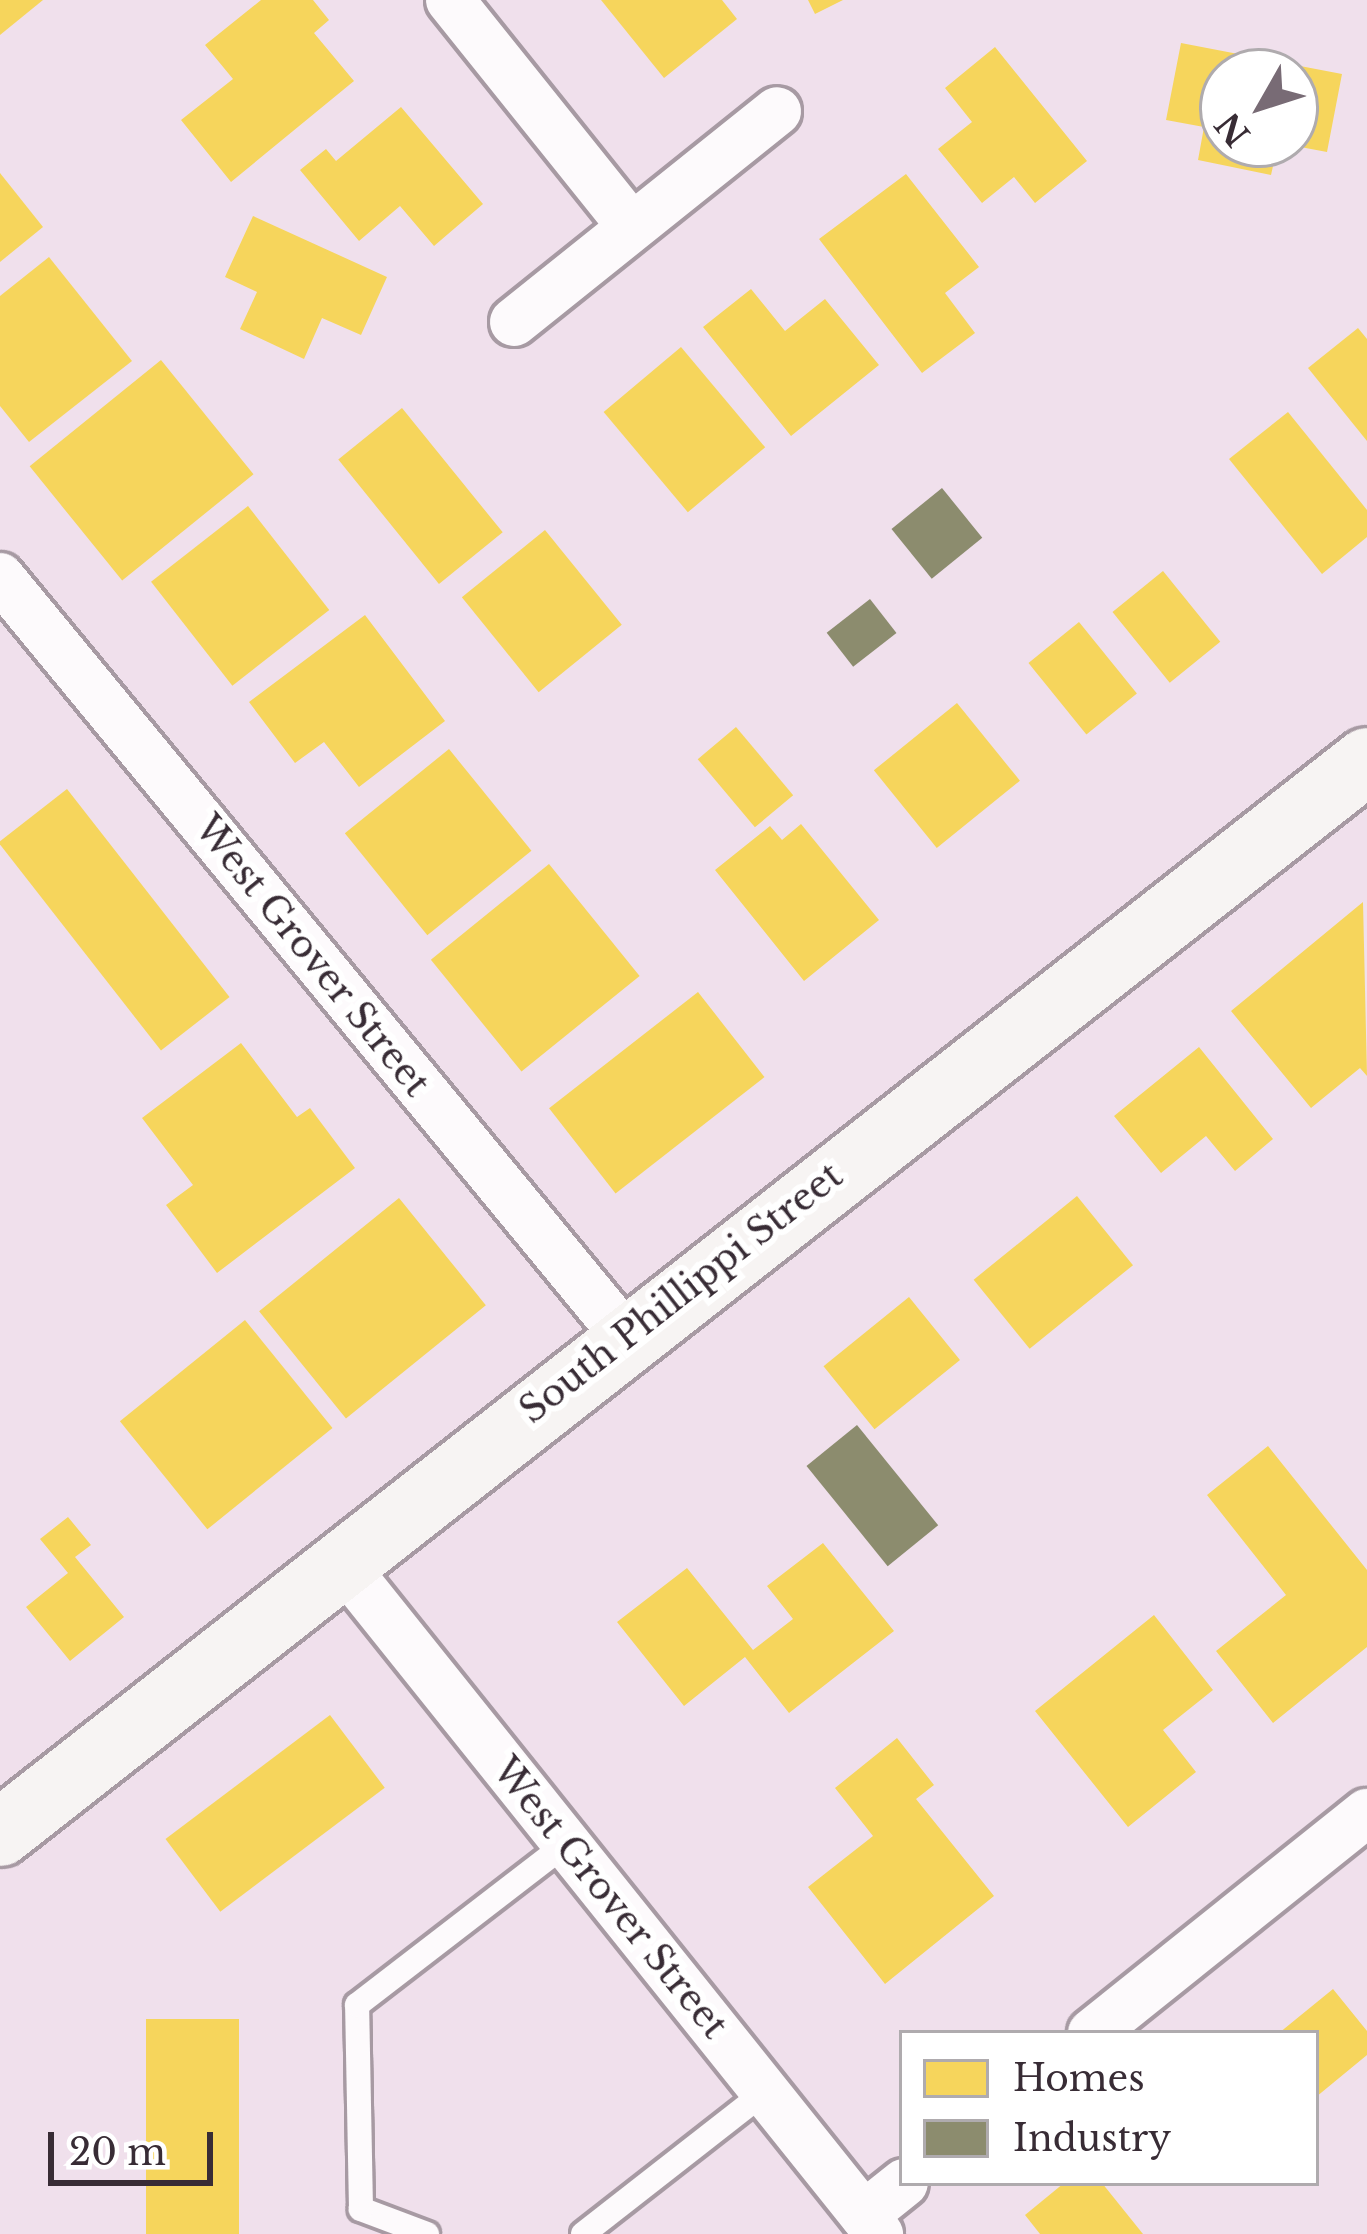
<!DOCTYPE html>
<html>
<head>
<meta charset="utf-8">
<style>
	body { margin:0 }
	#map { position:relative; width:1367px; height:2234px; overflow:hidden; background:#f0e0ec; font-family:"Libre Baskerville",serif }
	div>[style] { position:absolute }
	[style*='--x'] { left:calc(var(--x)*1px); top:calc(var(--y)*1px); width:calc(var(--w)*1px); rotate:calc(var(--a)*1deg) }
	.homes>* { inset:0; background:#f6d55c; transform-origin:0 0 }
	.industry>* { inset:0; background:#8c8c6e; transform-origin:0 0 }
	.roads { filter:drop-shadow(3px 0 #a79aa3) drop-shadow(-3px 0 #a79aa3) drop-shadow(0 3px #a79aa3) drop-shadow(0 -3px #a79aa3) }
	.lane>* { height:24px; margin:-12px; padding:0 12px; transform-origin:12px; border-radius:12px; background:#fdfafc }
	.street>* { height:48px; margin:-24px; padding:0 24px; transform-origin:24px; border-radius:24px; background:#fdfafc }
	.secondary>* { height:66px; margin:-33px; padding:0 33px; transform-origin:33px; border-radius:33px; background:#f7f4f3 }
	span { translate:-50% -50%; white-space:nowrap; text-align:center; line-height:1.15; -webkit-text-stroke:12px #fff; paint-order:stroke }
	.street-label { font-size:36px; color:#382c35 }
	.legend { position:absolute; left:899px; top:2030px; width:420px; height:156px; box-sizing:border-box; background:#fff; border:3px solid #afabae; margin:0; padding:15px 21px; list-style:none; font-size:36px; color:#382c35 }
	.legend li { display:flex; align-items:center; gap:24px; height:60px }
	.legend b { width:60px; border:3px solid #afabae }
	.north { position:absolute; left:1199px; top:48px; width:120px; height:120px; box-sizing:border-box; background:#fff; border:3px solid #afabae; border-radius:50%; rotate:231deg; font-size:33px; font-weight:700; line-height:48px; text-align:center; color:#382c35 }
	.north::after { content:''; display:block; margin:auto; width:42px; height:54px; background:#786b75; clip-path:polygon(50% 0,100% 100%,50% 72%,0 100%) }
	.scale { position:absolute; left:48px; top:2132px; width:165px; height:54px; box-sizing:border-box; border:6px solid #382c35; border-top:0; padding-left:15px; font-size:36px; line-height:42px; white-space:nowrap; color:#382c35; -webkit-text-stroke:9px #fff; paint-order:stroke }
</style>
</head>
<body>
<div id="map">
	<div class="homes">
		<div style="clip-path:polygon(0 0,43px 0,0 35px)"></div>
		<div style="clip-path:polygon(261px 0,313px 0,329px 20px,314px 33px,354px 81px,231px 182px,181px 120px,233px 79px,205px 45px)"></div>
		<div style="clip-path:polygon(601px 0,722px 0,737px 19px,664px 78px)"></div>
		<div style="clip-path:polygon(808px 0,843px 0,815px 14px)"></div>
		<div style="clip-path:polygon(1181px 43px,1342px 74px,1327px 152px,1295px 146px,1295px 72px,1223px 72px,1223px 144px,1278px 144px,1271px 175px,1198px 160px,1204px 127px,1166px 120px)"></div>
		<div style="clip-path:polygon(995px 47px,1087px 161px,1035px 203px,1014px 177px,982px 203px,938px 149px,972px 122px,945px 88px)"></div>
		<div style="clip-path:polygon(401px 107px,483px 204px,434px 246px,400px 206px,359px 241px,300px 170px,326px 149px,336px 161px)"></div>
		<div style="clip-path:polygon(0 173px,43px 227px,0 262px)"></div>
		<div style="clip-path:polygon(906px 174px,979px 267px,945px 293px,975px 333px,922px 373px,819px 239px)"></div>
		<div style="clip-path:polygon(253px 216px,387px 277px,361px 335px,322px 318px,304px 359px,240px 329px,257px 292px,225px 277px)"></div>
		<div style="clip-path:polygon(49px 257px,132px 361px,29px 442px,0 406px,0 296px)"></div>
		<div style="clip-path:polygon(751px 289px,785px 331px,825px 299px,879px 365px,791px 436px,703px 327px)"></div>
		<div style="clip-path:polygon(1358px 328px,1367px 339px,1367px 441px,1308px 368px)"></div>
		<div style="left:681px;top:347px;width:131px;height:101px;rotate:50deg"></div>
		<div style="left:161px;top:360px;width:147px;height:169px;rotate:51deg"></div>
		<div style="left:402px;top:408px;width:160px;height:82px;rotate:51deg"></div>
		<div style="clip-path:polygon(1288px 412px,1367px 510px,1367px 537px,1322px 574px,1229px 459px)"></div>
		<div style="left:248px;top:506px;width:132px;height:123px;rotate:52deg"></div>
		<div style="left:545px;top:530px;width:122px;height:107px;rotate:51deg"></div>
		<div style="left:1163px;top:571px;width:91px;height:65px;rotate:51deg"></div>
		<div style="clip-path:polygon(365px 615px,445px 721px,359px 787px,324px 742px,295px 763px,249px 702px)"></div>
		<div style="left:1079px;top:622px;width:92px;height:65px;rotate:51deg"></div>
		<div style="left:957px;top:703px;width:100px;height:107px;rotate:51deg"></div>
		<div style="left:736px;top:727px;width:89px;height:50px;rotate:50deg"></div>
		<div style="left:449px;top:749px;width:131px;height:134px;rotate:51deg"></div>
		<div style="left:67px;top:789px;width:264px;height:87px;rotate:52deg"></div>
		<div style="clip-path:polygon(801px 824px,879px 920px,804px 981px,715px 870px,770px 826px,782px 840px)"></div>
		<div style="left:549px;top:864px;width:144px;height:152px;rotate:51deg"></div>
		<div style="clip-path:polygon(1363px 902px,1367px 1076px,1360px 1068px,1311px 1108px,1231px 1011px)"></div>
		<div style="left:698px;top:992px;width:108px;height:189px;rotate:52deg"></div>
		<div style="clip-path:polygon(241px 1043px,297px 1117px,310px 1108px,355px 1168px,217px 1273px,166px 1205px,193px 1185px,142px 1118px)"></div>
		<div style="clip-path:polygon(1199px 1047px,1273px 1139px,1235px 1171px,1206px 1136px,1161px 1173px,1114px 1116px)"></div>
		<div style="left:1077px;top:1196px;width:89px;height:133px;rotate:51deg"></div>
		<div style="left:399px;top:1198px;width:138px;height:180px;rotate:51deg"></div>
		<div style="left:909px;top:1297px;width:81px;height:110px;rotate:51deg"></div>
		<div style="left:245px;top:1320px;width:139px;height:161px;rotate:51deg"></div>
		<div style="clip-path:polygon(1268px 1446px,1367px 1570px,1367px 1647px,1273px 1723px,1216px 1651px,1286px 1595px,1207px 1495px)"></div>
		<div style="clip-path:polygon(68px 1517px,91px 1545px,75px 1557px,124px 1617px,70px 1661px,26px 1607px,68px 1573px,40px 1539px)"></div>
		<div style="clip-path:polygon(823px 1543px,894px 1631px,789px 1713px,745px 1657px,684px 1706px,617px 1622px,687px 1568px,753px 1650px,793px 1619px,767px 1586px)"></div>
		<div style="clip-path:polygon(1154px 1615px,1213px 1690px,1163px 1730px,1196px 1772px,1128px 1827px,1035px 1711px)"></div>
		<div style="left:330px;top:1715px;width:91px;height:206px;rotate:53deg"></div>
		<div style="clip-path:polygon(897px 1738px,934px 1785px,916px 1799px,994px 1896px,885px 1984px,808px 1887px,873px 1836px,835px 1788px)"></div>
		<div style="clip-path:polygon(1333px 1989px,1367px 2031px,1367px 2055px,1316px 2097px,1316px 2033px,1279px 2033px)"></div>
		<div style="left:146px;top:2019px;width:93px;height:215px"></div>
		<div style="clip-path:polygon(1064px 2183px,1102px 2183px,1143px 2234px,1040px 2234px,1025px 2215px)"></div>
	</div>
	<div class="industry">
		<div style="left:942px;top:488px;width:64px;height:65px;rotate:51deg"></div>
		<div style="left:870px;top:599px;width:43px;height:55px;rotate:52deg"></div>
		<div style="left:857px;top:1425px;width:129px;height:65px;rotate:51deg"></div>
	</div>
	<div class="roads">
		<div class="lane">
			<div style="--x:427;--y:2234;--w:71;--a:-159.3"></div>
			<div style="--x:361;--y:2209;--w:204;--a:-91.1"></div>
			<div style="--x:357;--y:2005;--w:264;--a:-37.6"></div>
			<div style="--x:583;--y:2234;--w:231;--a:-38"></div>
		</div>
		<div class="street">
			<div style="--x:450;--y:0;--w:288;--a:51.3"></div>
			<div style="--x:514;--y:322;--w:337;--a:-38.7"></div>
			<div style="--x:0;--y:577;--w:983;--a:50.53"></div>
			<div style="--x:341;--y:1562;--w:861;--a:51.32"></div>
			<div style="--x:1092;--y:2033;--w:352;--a:-38.7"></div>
			<div style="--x:864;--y:2215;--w:51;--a:-38.7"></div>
		</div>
		<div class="secondary">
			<div style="--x:0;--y:1833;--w:1737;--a:-38.1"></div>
		</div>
	</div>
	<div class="street-label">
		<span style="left:312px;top:956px;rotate:51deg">West Grover Street</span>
		<span style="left:681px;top:1293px;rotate:-38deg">South Phillippi Street</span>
		<span style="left:610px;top:1898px;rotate:51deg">West Grover Street</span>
	</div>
	<ul class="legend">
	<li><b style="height:33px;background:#f6d55c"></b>Homes</li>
	<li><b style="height:33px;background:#8c8c6e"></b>Industry</li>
	</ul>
	<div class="north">N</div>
	<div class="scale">20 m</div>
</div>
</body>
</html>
